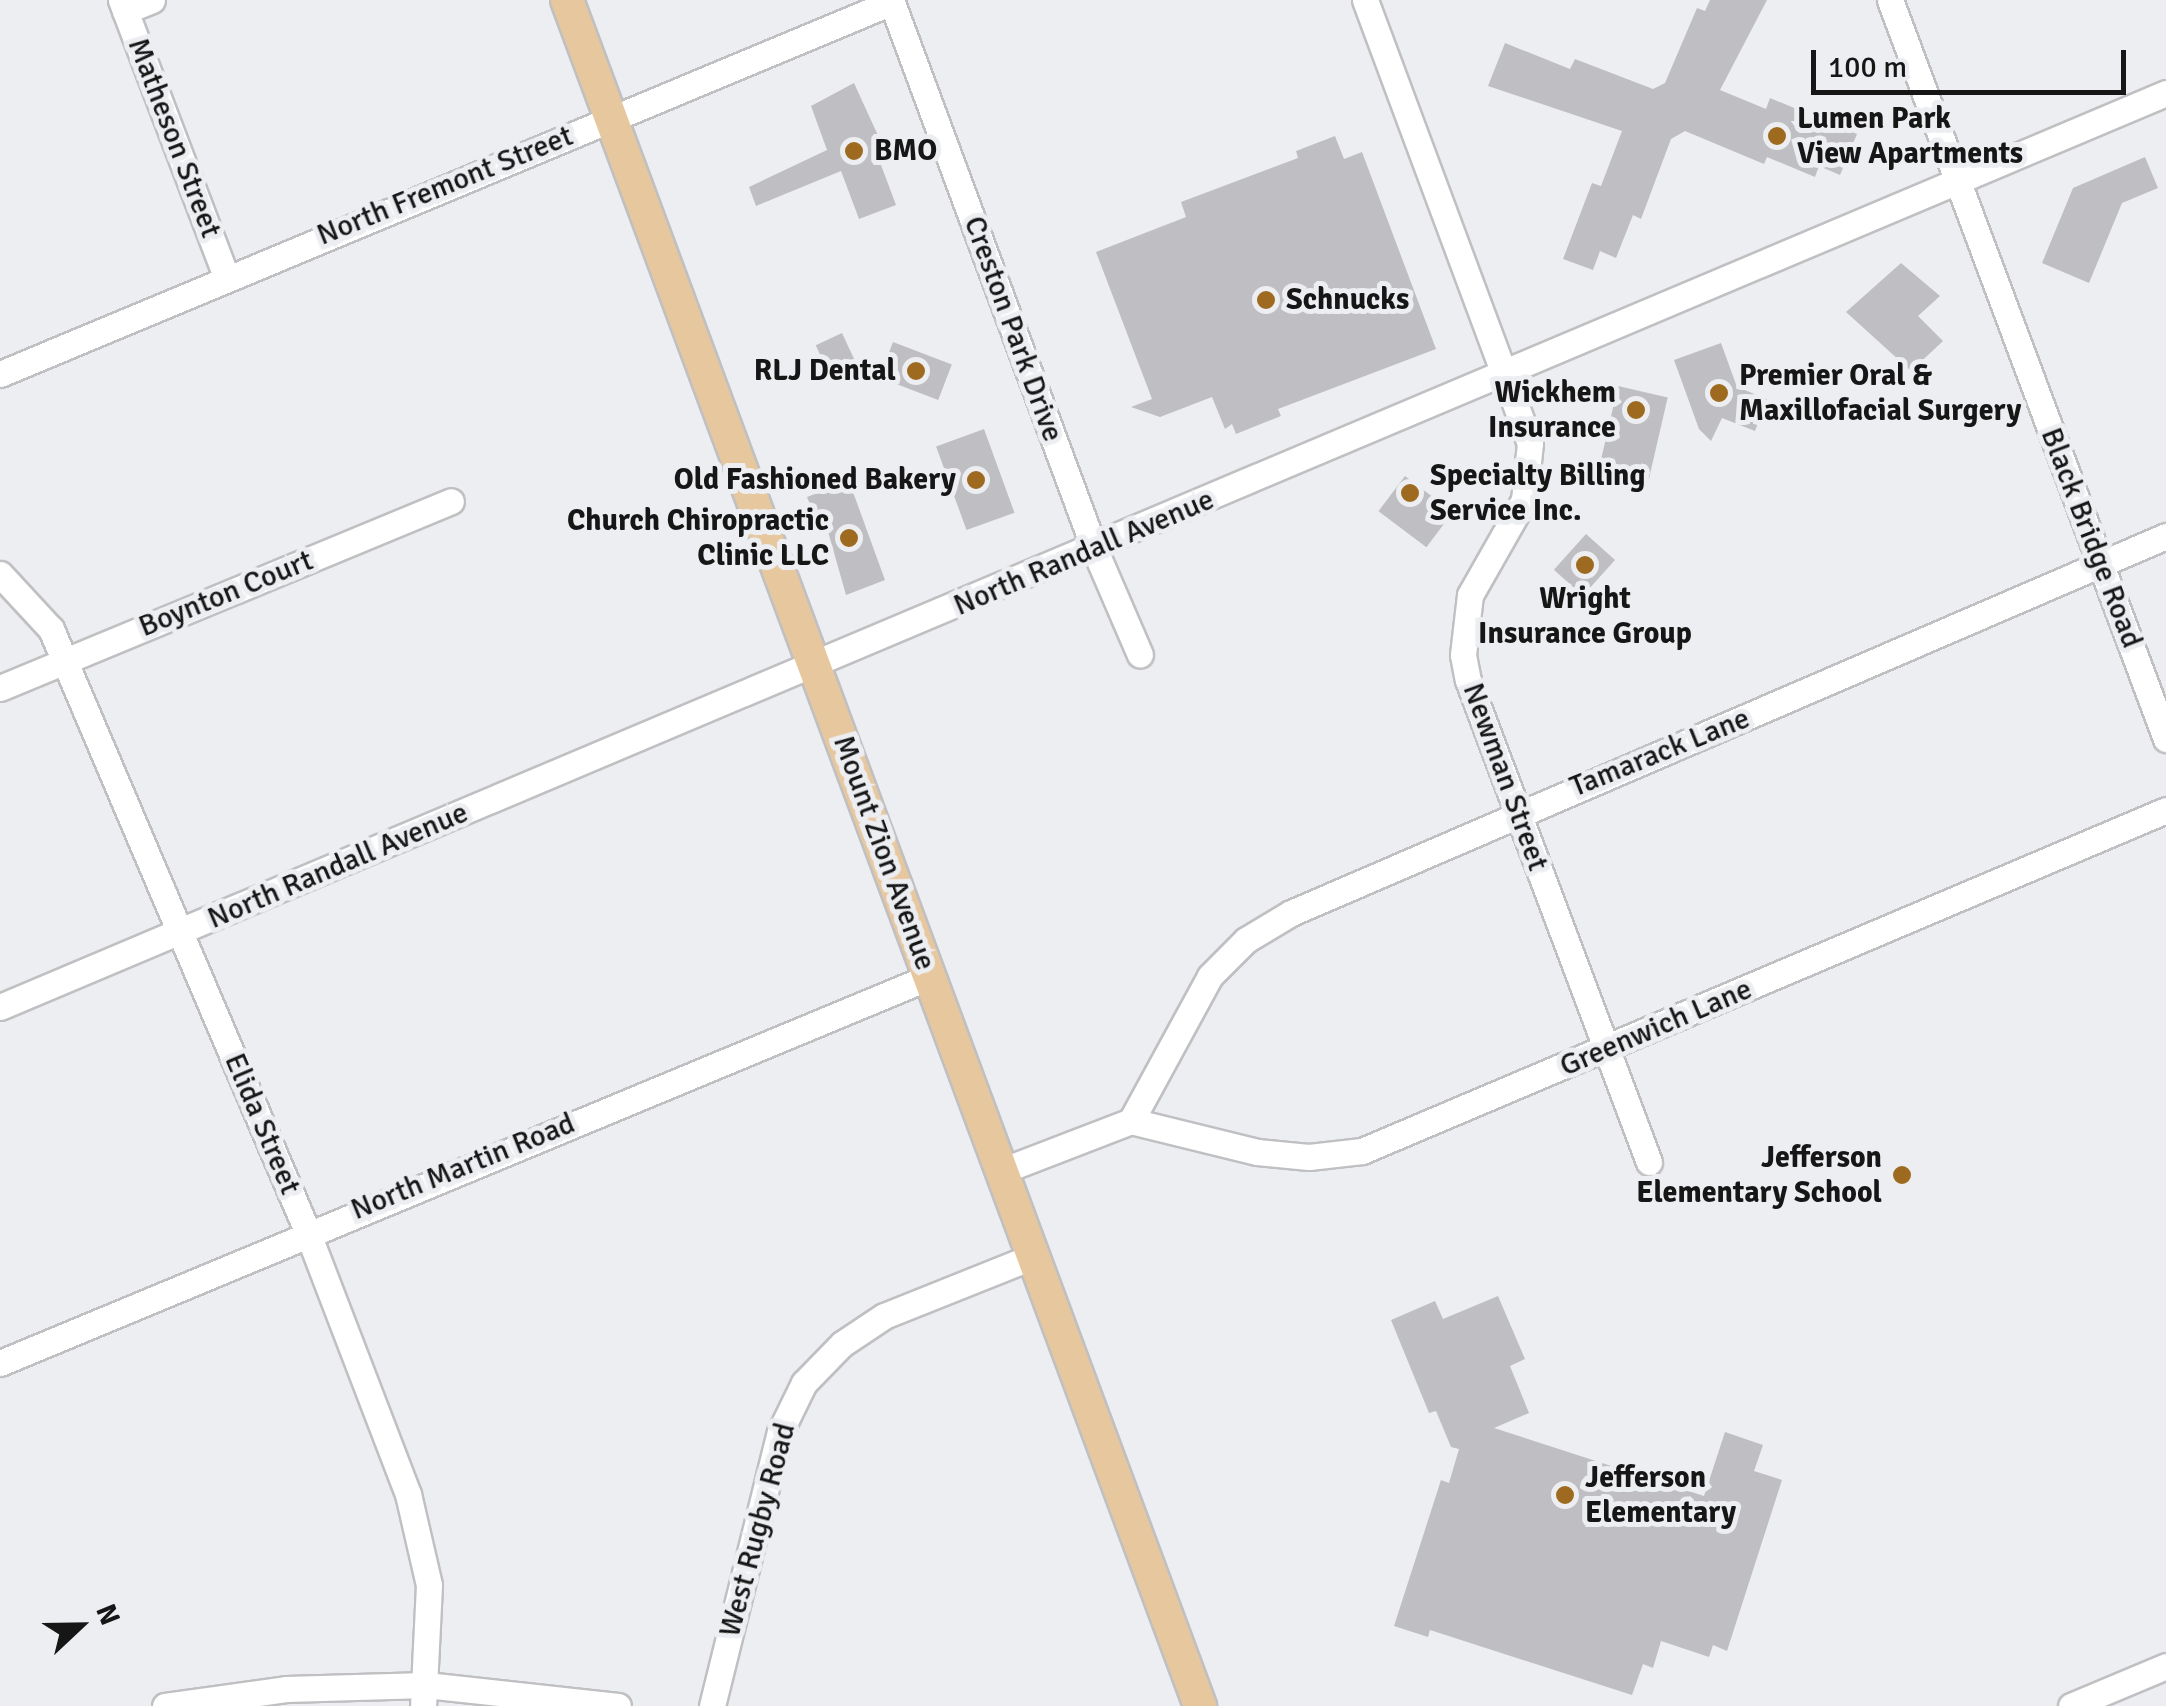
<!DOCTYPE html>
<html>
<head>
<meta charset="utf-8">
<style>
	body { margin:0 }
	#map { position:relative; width:2166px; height:1706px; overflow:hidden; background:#edeef1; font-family:Signika,sans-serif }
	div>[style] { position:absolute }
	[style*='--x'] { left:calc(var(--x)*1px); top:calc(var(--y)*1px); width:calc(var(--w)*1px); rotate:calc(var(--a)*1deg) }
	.building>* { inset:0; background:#bfbfc3; transform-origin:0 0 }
	.roads { filter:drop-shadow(2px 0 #c0c0c3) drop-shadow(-2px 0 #c0c0c3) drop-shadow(0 2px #c0c0c3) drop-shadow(0 -2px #c0c0c3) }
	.minor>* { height:25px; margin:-12.5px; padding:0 12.5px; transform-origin:12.5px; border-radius:12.5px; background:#fff }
	.major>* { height:32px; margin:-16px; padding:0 16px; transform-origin:16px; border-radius:16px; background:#e7c79d }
	.dots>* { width:28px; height:28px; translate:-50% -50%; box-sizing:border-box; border:5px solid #edeef1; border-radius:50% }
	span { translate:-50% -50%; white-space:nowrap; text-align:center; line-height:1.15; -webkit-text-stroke:10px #edeef1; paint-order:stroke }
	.poi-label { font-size:30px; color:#161617; font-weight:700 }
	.left { translate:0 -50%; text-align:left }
	.right { translate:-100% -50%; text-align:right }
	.street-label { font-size:30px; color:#161617 }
	.north { position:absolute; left:30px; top:1576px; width:100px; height:100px; -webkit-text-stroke:8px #edeef1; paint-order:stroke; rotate:68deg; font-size:28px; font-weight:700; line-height:40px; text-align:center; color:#161617 }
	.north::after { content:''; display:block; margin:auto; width:35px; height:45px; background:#161617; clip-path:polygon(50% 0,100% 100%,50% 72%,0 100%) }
	.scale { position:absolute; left:1811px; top:50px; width:315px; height:45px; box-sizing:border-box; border:5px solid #161617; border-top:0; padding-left:12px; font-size:30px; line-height:35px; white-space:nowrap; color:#161617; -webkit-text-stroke:8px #edeef1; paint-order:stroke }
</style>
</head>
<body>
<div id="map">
	<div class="building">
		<div style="clip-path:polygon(1710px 0,1767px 0,1720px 90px,1766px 109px,1770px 98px,1857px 134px,1840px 175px,1819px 166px,1815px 177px,1767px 157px,1764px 164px,1685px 131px,1671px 139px,1641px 219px,1633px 215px,1616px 258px,1600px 251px,1593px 270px,1563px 259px,1592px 183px,1601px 186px,1622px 131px,1488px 86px,1505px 43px,1570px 69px,1575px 59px,1653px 89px,1665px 83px,1697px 8px,1705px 11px)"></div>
		<div style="clip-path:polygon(854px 83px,886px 153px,878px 157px,896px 205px,859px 219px,841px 171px,756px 206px,749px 187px,827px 150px,811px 106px)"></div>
		<div style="clip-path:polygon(1335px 136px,1344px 159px,1362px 152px,1436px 349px,1278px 409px,1281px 416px,1236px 434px,1232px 424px,1225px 429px,1212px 397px,1160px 417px,1131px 407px,1152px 399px,1096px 252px,1186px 217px,1181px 202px,1298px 158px,1296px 151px)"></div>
		<div style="clip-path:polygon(2145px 157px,2158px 188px,2122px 203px,2089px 283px,2042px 263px,2073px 188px)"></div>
		<div style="clip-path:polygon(1901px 263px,1940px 296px,1918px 316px,1943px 341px,1911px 371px,1846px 312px)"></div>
		<div style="left:842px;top:333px;width:38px;height:29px;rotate:65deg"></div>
		<div style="left:893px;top:342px;width:63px;height:38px;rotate:21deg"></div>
		<div style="clip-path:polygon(1721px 343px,1737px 387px,1767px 399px,1755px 431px,1722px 418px,1711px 441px,1699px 429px,1674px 360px)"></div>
		<div style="left:1618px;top:386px;width:51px;height:91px;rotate:13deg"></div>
		<div style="left:984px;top:429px;width:89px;height:51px;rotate:70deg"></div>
		<div style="left:1405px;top:476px;width:60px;height:44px;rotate:37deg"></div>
		<div style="clip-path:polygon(849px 481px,885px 580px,846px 595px,827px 528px,820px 530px,807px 497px)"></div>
		<div style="left:1586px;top:534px;width:39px;height:48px;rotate:42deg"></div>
		<div style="clip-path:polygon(1498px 1296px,1525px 1359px,1510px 1366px,1529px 1413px,1494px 1428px,1704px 1496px,1725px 1432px,1763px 1445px,1754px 1471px,1782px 1480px,1727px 1651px,1713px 1645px,1709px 1657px,1661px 1641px,1653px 1668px,1643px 1664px,1632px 1695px,1430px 1630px,1428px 1637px,1394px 1626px,1441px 1480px,1449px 1483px,1459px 1449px,1451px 1447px,1436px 1411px,1429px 1413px,1391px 1320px,1435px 1301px,1443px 1319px)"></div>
	</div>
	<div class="roads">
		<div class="minor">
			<div style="--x:121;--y:0;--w:295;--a:69.2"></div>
			<div style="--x:891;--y:0;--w:584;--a:69.67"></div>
			<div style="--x:1094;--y:548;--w:116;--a:66.7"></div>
			<div style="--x:1365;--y:0;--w:473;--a:69.6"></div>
			<div style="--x:1530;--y:443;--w:57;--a:96"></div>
			<div style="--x:1524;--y:500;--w:109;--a:119.6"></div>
			<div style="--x:1470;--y:595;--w:60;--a:96.7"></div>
			<div style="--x:1463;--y:655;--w:25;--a:79"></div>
			<div style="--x:1468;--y:680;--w:515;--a:69.42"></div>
			<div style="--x:1890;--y:0;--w:789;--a:69.52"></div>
			<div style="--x:125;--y:11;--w:29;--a:-22"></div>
			<div style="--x:0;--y:374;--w:966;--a:-22.64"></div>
			<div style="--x:0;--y:574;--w:75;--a:47.2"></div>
			<div style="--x:51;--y:629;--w:654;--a:66.96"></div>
			<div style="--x:307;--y:1231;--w:282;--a:69"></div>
			<div style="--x:408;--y:1494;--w:93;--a:77"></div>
			<div style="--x:429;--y:1585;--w:121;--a:92.8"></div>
			<div style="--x:0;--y:688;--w:488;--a:-22.5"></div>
			<div style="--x:0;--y:1007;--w:2351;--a:-22.88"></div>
			<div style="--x:1131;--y:1121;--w:165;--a:-61.4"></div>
			<div style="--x:1210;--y:976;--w:51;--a:-45"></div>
			<div style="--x:1246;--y:940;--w:52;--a:-31"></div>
			<div style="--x:1291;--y:913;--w:953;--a:-23.31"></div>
			<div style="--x:1004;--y:1170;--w:136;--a:-21.1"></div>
			<div style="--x:1131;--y:1121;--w:130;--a:13.8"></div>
			<div style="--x:1257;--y:1152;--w:52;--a:5.5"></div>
			<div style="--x:1309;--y:1157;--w:53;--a:-6.5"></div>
			<div style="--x:1362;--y:1151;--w:873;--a:-22.98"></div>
			<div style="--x:0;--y:1363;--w:1006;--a:-22.56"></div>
			<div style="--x:165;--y:1706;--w:122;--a:-8"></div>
			<div style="--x:286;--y:1689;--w:140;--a:-1.6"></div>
			<div style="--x:426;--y:1685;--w:193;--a:6.2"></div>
			<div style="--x:712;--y:1706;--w:282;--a:-76.1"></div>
			<div style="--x:780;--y:1432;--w:55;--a:-63.9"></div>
			<div style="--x:804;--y:1383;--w:54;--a:-45.7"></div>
			<div style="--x:842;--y:1344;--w:50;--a:-33.7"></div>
			<div style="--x:884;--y:1316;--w:162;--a:-21.8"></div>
			<div style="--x:2071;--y:1706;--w:103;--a:-22.8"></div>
		</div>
		<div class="major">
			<div style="--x:567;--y:0;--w:1820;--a:69.64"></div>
		</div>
	</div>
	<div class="dots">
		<div style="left:1777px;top:136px;background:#9d6a20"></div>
		<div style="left:854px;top:151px;background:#9d6a20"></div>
		<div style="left:1266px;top:300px;background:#9d6a20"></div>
		<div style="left:916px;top:371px;background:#9d6a20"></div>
		<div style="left:1719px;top:393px;background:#9d6a20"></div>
		<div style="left:1636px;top:410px;background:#9d6a20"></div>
		<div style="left:976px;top:480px;background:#9d6a20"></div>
		<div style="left:1410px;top:493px;background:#9d6a20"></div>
		<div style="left:849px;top:538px;background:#9d6a20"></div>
		<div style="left:1585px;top:565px;background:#9d6a20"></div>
		<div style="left:1902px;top:1175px;background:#9d6a20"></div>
		<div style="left:1565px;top:1495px;background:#9d6a20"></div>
	</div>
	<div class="poi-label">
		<span class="left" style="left:1797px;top:136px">Lumen Park<br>View Apartments</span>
		<span class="left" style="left:874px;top:151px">BMO</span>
		<span class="left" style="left:1286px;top:300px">Schnucks</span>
		<span class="right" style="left:896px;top:371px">RLJ Dental</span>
		<span class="left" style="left:1739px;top:393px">Premier Oral &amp;<br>Maxillofacial Surgery</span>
		<span class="right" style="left:1616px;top:410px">Wickhem<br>Insurance</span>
		<span class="left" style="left:1430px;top:493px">Specialty Billing<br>Service Inc.</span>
		<span class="right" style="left:956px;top:480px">Old Fashioned Bakery</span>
		<span class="right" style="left:829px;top:538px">Church Chiropractic<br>Clinic LLC</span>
		<span style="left:1585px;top:616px">Wright<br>Insurance Group</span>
		<span class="right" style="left:1882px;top:1175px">Jefferson<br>Elementary School</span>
		<span class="left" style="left:1585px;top:1495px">Jefferson<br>Elementary</span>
	</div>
	<div class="street-label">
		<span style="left:174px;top:138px;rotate:69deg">Matheson Street</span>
		<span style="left:445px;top:186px;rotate:-22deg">North Fremont Street</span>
		<span style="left:1013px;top:329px;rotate:70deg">Creston Park Drive</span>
		<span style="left:2091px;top:538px;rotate:69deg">Black Bridge Road</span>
		<span style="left:1084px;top:553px;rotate:-23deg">North Randall Avenue</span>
		<span style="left:226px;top:594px;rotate:-22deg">Boynton Court</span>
		<span style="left:1660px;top:753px;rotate:-22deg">Tamarack Lane</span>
		<span style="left:1505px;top:777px;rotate:70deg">Newman Street</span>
		<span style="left:884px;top:853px;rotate:70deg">Mount Zion Avenue</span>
		<span style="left:338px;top:866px;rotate:-23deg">North Randall Avenue</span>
		<span style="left:1656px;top:1028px;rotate:-23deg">Greenwich Lane</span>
		<span style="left:262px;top:1124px;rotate:67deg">Elida Street</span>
		<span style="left:463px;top:1167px;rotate:-22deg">North Martin Road</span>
		<span style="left:758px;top:1530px;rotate:-75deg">West Rugby Road</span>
	</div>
	<div class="north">N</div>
	<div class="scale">100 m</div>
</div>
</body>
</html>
